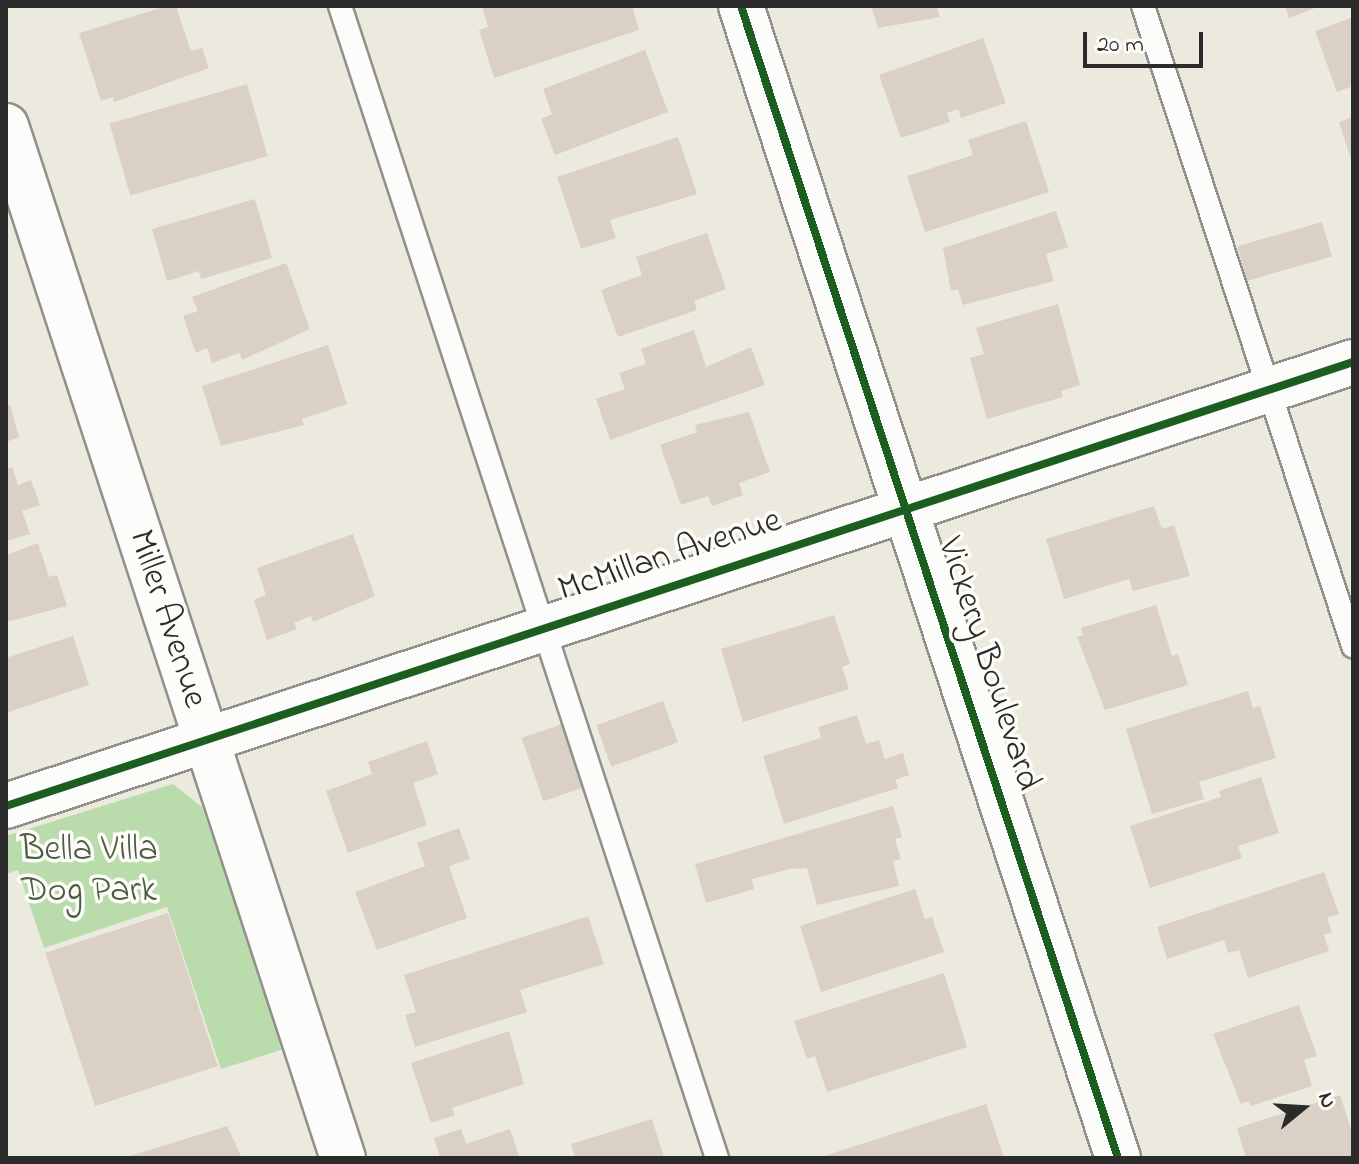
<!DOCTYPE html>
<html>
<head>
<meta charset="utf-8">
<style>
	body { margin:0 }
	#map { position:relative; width:1359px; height:1164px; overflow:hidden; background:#eceadf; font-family:"Indie Flower",sans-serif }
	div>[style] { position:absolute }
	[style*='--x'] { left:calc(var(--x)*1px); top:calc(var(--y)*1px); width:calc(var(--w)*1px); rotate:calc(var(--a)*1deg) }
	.green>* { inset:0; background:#badbac }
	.building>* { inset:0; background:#dad0c5; transform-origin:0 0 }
	.roads { filter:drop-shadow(2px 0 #92908b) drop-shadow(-2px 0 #92908b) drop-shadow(0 2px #92908b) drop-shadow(0 -2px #92908b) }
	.service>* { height:22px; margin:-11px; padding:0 11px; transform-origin:11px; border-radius:11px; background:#fcfcfa }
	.minor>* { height:44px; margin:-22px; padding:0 22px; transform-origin:22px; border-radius:22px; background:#fcfcfa }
	.tertiary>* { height:44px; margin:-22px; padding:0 22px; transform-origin:22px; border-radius:22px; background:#fcfcfa }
	.cycleway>* { height:8px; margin:-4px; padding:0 4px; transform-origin:4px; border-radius:4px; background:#1b5e20 }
	span { translate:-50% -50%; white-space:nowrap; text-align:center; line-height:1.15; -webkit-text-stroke:7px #fdfcf7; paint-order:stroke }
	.street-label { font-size:36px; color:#2b2b2b }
	.park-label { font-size:36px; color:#4a5c45 }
	.frame { position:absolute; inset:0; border:8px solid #2b2b2b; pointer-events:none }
	.north { position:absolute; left:1263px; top:1068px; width:80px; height:80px; -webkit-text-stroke:6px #fdfcf7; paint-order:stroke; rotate:72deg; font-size:22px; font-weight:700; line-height:32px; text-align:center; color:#2b2b2b }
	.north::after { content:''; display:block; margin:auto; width:28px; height:36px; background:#2b2b2b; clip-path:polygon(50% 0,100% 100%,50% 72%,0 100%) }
	.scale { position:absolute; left:1083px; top:32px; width:120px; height:36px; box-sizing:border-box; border:4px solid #2b2b2b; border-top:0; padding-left:10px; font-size:24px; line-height:28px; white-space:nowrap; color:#2b2b2b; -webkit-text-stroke:6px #fdfcf7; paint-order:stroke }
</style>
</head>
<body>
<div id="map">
	<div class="green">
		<div style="clip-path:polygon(173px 784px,202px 807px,284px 1049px,221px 1069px,167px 907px,44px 948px,18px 870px,6px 874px,6px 836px)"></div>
	</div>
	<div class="building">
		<div style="clip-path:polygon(167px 6px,176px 6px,191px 51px,202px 48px,209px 68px,114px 102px,113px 97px,101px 101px,79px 33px)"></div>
		<div style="clip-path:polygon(482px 6px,632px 6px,639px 30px,494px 78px,479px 30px,488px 27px)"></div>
		<div style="clip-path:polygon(871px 6px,936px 6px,940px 17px,878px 28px)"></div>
		<div style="clip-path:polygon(1285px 6px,1320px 6px,1289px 18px)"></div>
		<div style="clip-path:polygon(1353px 17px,1353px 86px,1337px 92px,1315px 31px)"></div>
		<div style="clip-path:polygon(983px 38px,1006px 103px,961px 118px,958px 109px,947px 113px,950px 122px,901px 138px,879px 75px)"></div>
		<div style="clip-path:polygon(645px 50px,668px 112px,555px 155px,541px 119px,552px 114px,543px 89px)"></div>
		<div style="left:247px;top:84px;width:75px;height:143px;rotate:74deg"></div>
		<div style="clip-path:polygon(1353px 117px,1353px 163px,1352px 163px,1339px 122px)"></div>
		<div style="clip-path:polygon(1026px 121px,1049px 192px,925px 232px,907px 176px,973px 155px,968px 140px)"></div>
		<div style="clip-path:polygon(678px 137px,697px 194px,610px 220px,616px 238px,581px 249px,557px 177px)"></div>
		<div style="clip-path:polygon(255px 199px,272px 258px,201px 279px,199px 271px,167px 281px,152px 229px)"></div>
		<div style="clip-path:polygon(1056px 211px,1068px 247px,1046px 254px,1054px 281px,963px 305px,958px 289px,951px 291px,943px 248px)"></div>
		<div style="left:1322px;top:222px;width:36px;height:88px;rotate:74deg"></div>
		<div style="clip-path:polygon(707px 233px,726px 289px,694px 301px,697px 310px,618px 337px,601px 290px,642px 275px,636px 257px)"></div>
		<div style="clip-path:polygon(286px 263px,310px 329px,242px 360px,239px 353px,212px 363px,207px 348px,196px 353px,183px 316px,198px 311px,192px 297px)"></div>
		<div style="clip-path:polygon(1058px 304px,1080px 385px,1061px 391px,1063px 397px,987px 419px,970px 358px,984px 354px,976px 328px)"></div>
		<div style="clip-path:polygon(694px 330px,706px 367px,751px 347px,765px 385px,610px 440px,596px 399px,625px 389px,619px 373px,646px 364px,641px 349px)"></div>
		<div style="clip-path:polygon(328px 345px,347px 404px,302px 419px,304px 425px,221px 446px,202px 386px)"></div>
		<div style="clip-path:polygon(10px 405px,19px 437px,6px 442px,6px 406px)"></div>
		<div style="clip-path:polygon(749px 412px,770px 472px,739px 483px,743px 495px,712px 506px,708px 496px,681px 505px,660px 445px,697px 432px,695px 425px)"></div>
		<div style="clip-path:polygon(12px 467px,18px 485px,31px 480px,40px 505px,22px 511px,30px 534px,6px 541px,6px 469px)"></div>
		<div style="clip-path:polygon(1154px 506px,1162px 529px,1174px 525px,1190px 576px,1133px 591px,1129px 579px,1064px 599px,1046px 539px)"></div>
		<div style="clip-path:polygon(353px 534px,375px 596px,313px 622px,311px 616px,294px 623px,297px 629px,267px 640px,254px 600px,266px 595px,257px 568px)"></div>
		<div style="clip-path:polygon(38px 543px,49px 577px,57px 575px,67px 606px,6px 622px,6px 555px)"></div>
		<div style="clip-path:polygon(1156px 605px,1172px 656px,1178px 654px,1188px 685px,1105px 710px,1077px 637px,1083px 635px,1081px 628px)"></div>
		<div style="clip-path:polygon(834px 615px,850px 664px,842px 667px,849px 689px,743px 722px,721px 649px)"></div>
		<div style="clip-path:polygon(73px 636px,89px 685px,6px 713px,6px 658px)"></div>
		<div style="clip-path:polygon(1248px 691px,1253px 708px,1260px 706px,1276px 758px,1199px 782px,1204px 799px,1152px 814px,1126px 729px)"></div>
		<div style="left:663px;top:701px;width:44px;height:71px;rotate:70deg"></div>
		<div style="clip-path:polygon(857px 715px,866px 744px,879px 740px,885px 759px,903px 753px,909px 775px,895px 780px,898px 788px,784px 824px,763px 756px,821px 738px,818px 727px)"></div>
		<div style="left:565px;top:723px;width:67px;height:46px;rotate:71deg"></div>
		<div style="clip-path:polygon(427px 741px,438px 774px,413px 783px,427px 825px,348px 853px,326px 791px,372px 774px,368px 762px)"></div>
		<div style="clip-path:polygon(1261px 777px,1279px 833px,1238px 846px,1242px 858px,1150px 888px,1130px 826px,1221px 797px,1219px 791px)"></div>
		<div style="clip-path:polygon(893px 806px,902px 837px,895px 839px,901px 859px,893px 861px,899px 886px,817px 905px,807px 868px,790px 869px,752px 879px,754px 889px,706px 903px,695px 864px)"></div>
		<div style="clip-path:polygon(459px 828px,470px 859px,449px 866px,467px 918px,377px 950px,355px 892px,425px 866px,417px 843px)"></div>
		<div style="clip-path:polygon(1324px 872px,1339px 914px,1327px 918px,1332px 932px,1324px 935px,1329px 951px,1248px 978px,1239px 950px,1228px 953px,1224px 940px,1167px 959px,1157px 927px)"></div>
		<div style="clip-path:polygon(915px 889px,925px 919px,932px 917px,944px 952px,821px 992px,800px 926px)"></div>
		<div style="left:168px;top:913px;width:161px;height:129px;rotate:72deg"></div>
		<div style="clip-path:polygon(588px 916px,604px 964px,520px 990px,527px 1012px,415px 1047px,405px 1015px,416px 1012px,404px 975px)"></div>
		<div style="clip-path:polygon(944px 973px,967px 1047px,827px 1092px,815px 1056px,807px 1059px,794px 1021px)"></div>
		<div style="clip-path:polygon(1299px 1005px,1317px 1056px,1304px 1060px,1312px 1086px,1251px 1106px,1249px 1101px,1241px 1104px,1213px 1034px)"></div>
		<div style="clip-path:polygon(509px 1031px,524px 1084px,452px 1108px,455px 1115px,431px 1123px,411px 1063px)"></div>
		<div style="clip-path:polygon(1340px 1095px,1353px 1135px,1353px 1158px,1246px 1158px,1237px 1128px)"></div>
		<div style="clip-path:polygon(986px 1104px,1004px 1158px,821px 1158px,821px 1157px)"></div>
		<div style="clip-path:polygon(652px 1119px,664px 1158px,575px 1158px,571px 1144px)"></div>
		<div style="clip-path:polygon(227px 1126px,242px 1158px,127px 1158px,127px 1157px)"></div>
		<div style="clip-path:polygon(461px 1129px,466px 1144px,510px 1129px,520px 1158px,440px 1158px,434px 1138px)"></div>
	</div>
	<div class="roads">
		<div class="service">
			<div style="--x:340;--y:6;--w:1212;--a:71.88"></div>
			<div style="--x:1143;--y:6;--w:674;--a:71.83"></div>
		</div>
		<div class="minor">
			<div style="--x:741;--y:6;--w:1212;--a:71.88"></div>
			<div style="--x:6;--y:126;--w:1086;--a:71.92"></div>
		</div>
		<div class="tertiary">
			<div style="--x:6;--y:806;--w:1418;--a:-18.24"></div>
		</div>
	</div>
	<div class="cycleway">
		<div style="--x:741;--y:6;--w:1212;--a:71.88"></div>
		<div style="--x:6;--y:806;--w:1418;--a:-18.24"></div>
	</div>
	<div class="street-label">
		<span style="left:670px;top:556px;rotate:-18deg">McMillan Avenue</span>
		<span style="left:167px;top:619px;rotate:72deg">Miller Avenue</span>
		<span style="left:988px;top:664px;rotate:72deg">Vickery Boulevard</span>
	</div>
	<div class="park-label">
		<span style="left:89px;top:871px">Bella Villa<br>Dog Park</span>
	</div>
	<div class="frame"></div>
	<div class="north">N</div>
	<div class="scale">20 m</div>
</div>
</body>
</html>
